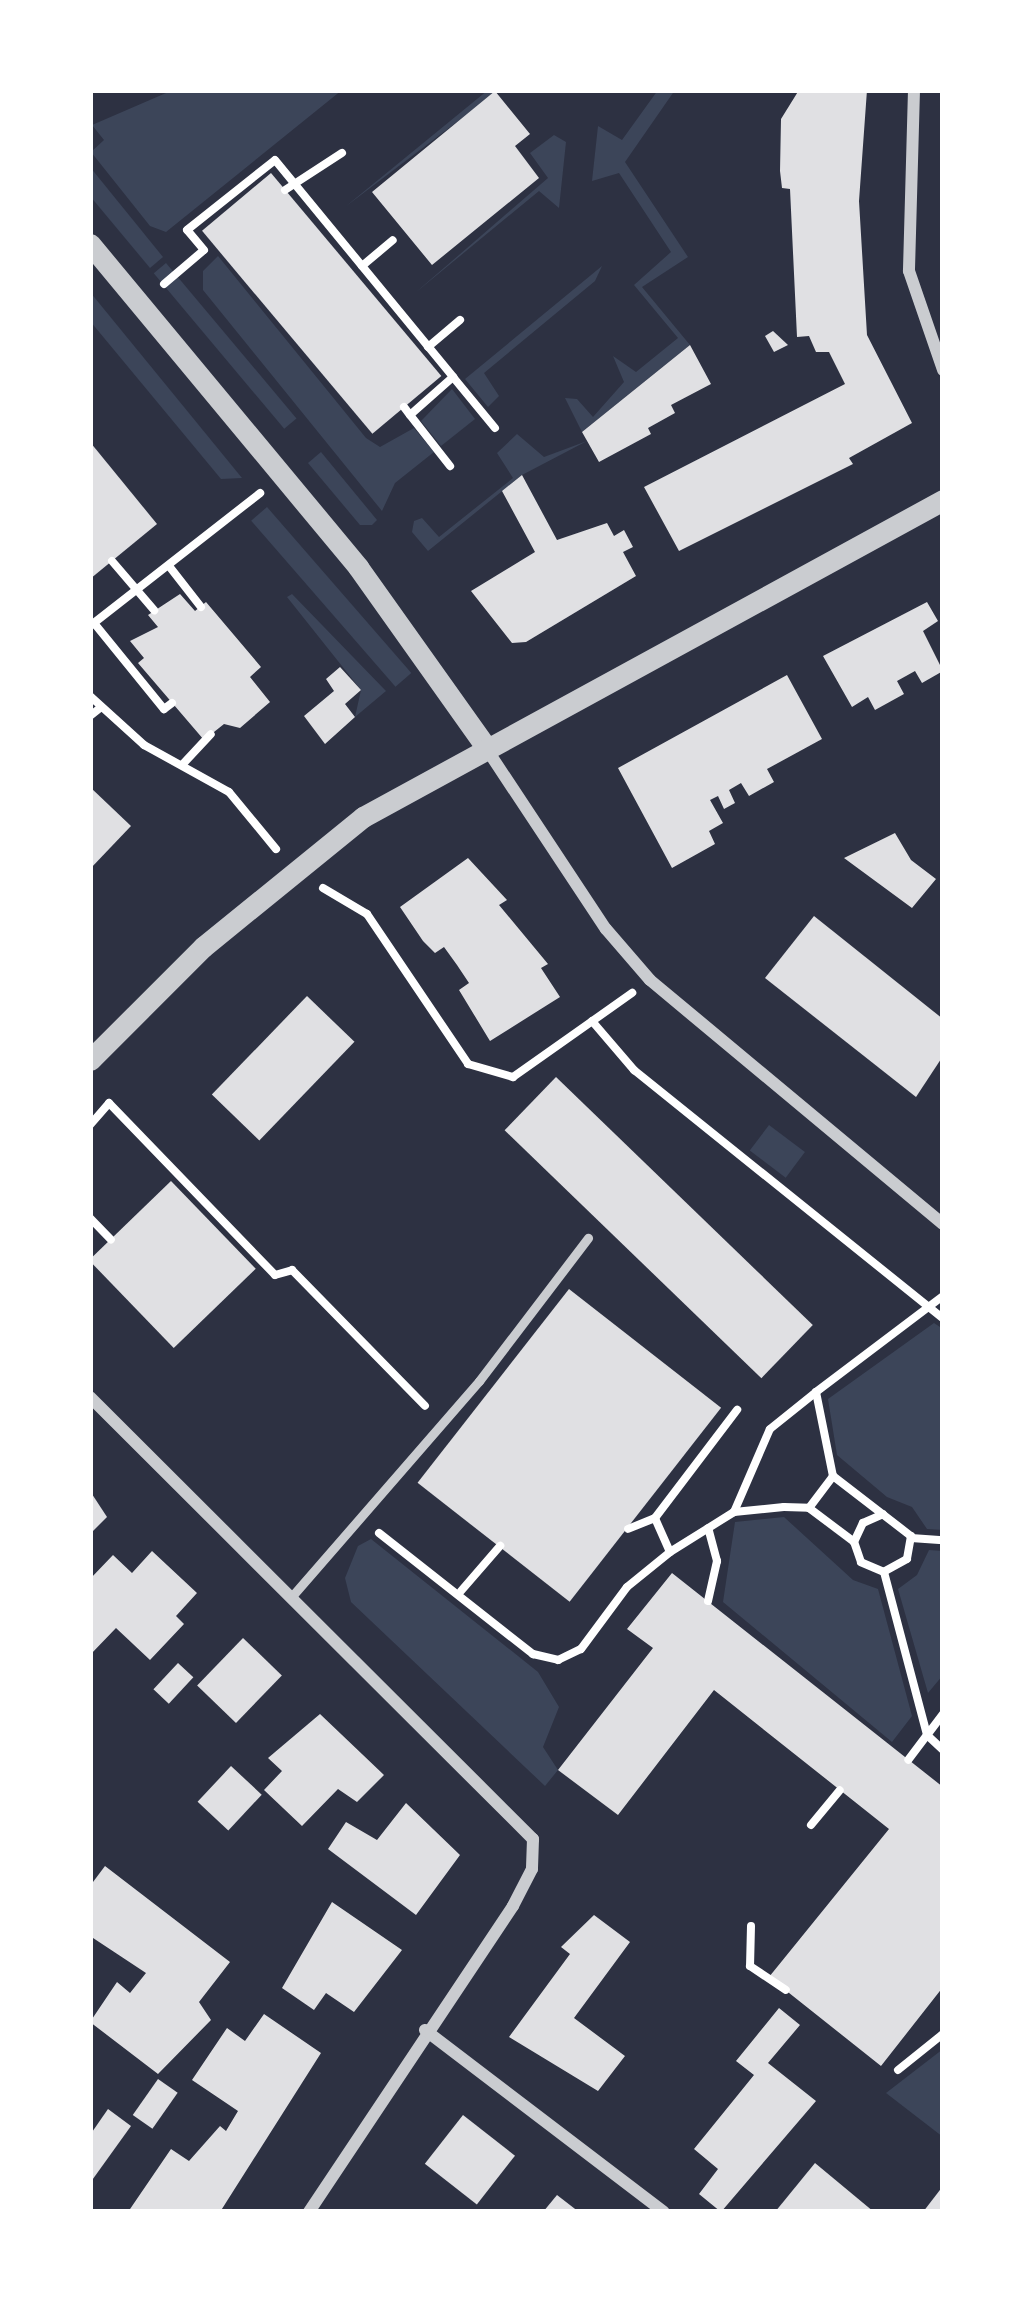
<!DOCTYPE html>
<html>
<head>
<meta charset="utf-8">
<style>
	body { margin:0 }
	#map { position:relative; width:1033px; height:2302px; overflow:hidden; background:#2d3142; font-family:"PT Sans",sans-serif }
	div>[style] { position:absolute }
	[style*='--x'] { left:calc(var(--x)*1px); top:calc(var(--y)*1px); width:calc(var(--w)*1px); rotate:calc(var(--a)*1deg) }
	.green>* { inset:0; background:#3c4559; transform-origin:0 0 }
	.building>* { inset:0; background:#e0e0e3; transform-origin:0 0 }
	.path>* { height:8px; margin:-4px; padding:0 4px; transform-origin:4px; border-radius:4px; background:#fff }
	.service>* { height:9px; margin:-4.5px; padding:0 4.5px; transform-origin:4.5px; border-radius:4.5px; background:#caccd0 }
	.minor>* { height:12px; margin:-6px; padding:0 6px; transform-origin:6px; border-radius:6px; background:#caccd0 }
	.tertiary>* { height:21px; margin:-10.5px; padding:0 10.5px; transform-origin:10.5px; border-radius:10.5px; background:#caccd0 }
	span { translate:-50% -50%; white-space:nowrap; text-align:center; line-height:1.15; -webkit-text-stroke:12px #fff; paint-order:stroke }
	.frame { position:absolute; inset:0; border:93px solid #fff; pointer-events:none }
</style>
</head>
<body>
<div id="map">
	<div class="green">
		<div style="clip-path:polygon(173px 90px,342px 90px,166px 232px,150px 226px,91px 152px,104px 140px,92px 125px)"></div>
		<div style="clip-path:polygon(488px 90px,499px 90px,345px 207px)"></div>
		<div style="clip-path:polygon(658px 90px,675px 90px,625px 162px,688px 257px,642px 287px,690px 345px,582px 432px,565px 398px,577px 399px,593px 417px,624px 382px,613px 356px,636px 372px,678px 338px,634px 285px,671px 252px,619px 173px,592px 181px,598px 126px,622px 140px)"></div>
		<div style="clip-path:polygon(554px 135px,566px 142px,559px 208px,539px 191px,415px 293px,548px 178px,530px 153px)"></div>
		<div style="clip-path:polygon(90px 167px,163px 257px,150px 268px,90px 196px)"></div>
		<div style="clip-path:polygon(218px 256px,366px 438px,380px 447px,414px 428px,434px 452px,395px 483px,382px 511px,203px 290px,203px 271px)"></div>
		<div style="left:166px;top:263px;width:203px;height:16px;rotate:50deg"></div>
		<div style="clip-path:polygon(602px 266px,595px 281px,484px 373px,499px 396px,488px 407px,465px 379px)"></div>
		<div style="clip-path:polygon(90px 292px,242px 478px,221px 479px,90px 321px)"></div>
		<div style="clip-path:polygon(452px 389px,475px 419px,441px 446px,421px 421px)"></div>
		<div style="clip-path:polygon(517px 434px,544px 457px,587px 441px,522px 475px,428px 551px,412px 532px,414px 521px,422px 518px,439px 537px,513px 478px,497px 453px)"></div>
		<div style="clip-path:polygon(321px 452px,377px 520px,372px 525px,360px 525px,308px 463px)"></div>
		<div style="left:267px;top:507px;width:220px;height:21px;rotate:49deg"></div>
		<div style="clip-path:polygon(292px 594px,386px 691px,355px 717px,361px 690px,287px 597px)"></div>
		<div style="left:769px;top:1125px;width:45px;height:32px;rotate:37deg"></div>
		<div style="clip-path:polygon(934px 1323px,943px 1329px,943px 1530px,927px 1529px,912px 1507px,887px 1497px,837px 1455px,828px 1399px)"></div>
		<div style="clip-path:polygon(784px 1517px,853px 1580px,878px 1589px,912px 1716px,892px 1742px,723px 1602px,735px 1522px)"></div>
		<div style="clip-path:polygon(371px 1539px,538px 1672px,559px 1707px,543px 1747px,558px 1770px,545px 1786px,351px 1602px,345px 1578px,358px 1546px)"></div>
		<div style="clip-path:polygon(929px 1550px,943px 1551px,943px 1675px,928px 1693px,898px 1589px,917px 1575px)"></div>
		<div style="clip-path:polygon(943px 2049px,943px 2137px,886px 2093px)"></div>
	</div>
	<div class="building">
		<div style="clip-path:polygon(799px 90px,867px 90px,859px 201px,867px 335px,912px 423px,849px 458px,853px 464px,679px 551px,644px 487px,845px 384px,829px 352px,816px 352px,809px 336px,797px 337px,790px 189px,782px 188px,780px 171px,781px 119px)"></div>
		<div style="clip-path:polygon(495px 91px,530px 134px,515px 146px,539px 178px,432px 265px,372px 192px)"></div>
		<div style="left:271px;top:173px;width:265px;height:90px;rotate:50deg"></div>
		<div style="clip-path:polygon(773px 331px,788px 345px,774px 352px,765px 336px)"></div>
		<div style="clip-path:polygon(690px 345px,711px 384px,671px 405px,675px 413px,648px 428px,651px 434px,599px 462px,582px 432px)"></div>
		<div style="clip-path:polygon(90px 442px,157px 524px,90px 579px)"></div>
		<div style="clip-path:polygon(522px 475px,557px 540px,607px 523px,614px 536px,624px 530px,633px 547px,623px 552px,636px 576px,526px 642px,512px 643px,471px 591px,535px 552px,502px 491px)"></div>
		<div style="clip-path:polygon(180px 594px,195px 611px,206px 602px,261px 667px,250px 677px,270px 702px,240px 728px,224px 724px,204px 740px,138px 663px,144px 658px,130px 641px,158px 627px,148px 615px)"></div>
		<div style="clip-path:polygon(927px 602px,938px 621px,923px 631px,943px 671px,922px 683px,915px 671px,897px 681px,904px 694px,875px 710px,868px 697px,852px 707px,823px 656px)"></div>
		<div style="clip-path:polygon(340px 667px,361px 690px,345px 704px,355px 717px,325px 744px,304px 716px,334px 691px,326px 679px)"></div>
		<div style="clip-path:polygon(787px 675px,822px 739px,767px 769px,774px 782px,749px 796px,741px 783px,729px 790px,735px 803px,724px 809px,718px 796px,710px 800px,723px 823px,709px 831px,715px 844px,672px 868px,618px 768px)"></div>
		<div style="clip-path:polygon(90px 787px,131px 826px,90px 869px)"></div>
		<div style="clip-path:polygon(895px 833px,911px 860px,936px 879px,912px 908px,844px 858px)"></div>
		<div style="clip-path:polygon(468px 858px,507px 900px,499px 905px,548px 964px,541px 968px,560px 997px,490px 1041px,459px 990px,469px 983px,457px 965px,444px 947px,435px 953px,423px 941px,400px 907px)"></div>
		<div style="clip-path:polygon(814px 916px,943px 1019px,943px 1056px,916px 1097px,765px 978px)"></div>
		<div style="left:307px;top:996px;width:66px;height:137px;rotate:44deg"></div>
		<div style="left:556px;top:1077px;width:357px;height:74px;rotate:44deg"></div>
		<div style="left:171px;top:1181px;width:122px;height:114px;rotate:46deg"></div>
		<div style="left:569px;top:1289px;width:193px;height:246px;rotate:38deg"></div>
		<div style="clip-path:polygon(90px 1491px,107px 1517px,90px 1534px)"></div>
		<div style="clip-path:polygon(152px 1551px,197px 1593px,176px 1616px,184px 1624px,150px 1660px,116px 1628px,90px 1655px,90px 1579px,113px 1555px,132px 1573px)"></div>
		<div style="clip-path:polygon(672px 1573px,943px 1787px,943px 1987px,881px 2066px,769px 1977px,889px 1829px,714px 1690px,618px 1815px,558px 1770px,653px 1648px,627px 1629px)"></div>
		<div style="left:243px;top:1638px;width:54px;height:66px;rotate:44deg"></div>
		<div style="left:178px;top:1663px;width:21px;height:36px;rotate:43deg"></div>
		<div style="clip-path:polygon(320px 1714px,384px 1775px,357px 1802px,338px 1789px,302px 1826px,264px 1790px,282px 1771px,268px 1758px)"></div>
		<div style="left:231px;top:1766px;width:42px;height:49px;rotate:43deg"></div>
		<div style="clip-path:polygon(406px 1803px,460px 1855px,416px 1915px,328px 1849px,346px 1822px,377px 1840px)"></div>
		<div style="clip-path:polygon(105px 1866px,230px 1962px,199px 2002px,211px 2020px,158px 2074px,90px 2022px,117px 1982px,130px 1993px,146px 1973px,90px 1936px,90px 1886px)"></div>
		<div style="clip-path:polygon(332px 1902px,402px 1950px,354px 2012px,326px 1993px,314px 2010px,282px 1988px)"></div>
		<div style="clip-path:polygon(594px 1915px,630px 1942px,574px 2018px,625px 2056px,598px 2091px,509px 2037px,570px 1954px,561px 1947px)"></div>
		<div style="clip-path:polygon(779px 2008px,800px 2025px,768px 2063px,816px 2101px,721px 2212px,699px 2194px,718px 2169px,694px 2149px,754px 2075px,736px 2061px)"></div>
		<div style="clip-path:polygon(264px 2014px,321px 2053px,220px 2212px,128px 2212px,171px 2149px,189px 2161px,220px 2126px,226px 2131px,238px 2111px,192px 2080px,227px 2028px,245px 2041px)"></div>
		<div style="left:158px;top:2079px;width:24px;height:44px;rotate:35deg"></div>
		<div style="clip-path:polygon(108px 2109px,131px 2126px,90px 2183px,90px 2135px)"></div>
		<div style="left:463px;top:2115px;width:66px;height:62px;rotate:38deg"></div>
		<div style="clip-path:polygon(815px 2163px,874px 2212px,775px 2212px)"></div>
		<div style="clip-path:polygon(943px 2186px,943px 2212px,923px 2212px)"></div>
		<div style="clip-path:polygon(557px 2195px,579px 2212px,543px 2212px)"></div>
	</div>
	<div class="path">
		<div style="--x:285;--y:190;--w:68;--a:-33"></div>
		<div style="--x:362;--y:266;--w:40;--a:-40"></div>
		<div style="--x:164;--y:284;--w:52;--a:-40.4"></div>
		<div style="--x:204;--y:250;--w:26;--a:-130"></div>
		<div style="--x:187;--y:230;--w:112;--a:-38.5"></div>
		<div style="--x:275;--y:160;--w:281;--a:50.6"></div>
		<div style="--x:453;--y:377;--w:57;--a:138.5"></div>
		<div style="--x:410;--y:415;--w:10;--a:-127"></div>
		<div style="--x:428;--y:347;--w:42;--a:-40.2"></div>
		<div style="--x:453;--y:377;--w:66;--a:50.5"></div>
		<div style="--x:410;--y:415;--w:65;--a:51.9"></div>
		<div style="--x:112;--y:561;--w:65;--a:49.4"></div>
		<div style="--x:169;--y:566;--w:52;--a:52"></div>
		<div style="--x:94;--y:623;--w:111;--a:50.9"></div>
		<div style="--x:164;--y:709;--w:10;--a:-37"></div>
		<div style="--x:90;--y:626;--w:216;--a:-38"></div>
		<div style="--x:90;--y:696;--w:73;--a:42.2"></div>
		<div style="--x:144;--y:745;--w:97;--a:28.9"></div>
		<div style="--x:229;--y:792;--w:74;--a:50.5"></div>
		<div style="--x:90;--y:716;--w:13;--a:-39"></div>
		<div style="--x:182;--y:765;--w:42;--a:-46.9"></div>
		<div style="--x:323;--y:888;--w:51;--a:30.6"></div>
		<div style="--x:367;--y:914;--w:181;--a:56"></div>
		<div style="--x:468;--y:1064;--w:47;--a:16.1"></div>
		<div style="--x:513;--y:1077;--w:146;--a:-35.2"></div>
		<div style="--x:592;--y:1021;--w:65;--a:49.4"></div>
		<div style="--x:634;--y:1070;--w:396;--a:38.8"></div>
		<div style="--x:90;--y:1125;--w:29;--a:-49"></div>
		<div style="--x:109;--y:1103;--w:239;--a:46"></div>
		<div style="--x:275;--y:1275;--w:18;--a:-16"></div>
		<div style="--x:292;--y:1270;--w:190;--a:45.6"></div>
		<div style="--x:90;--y:1218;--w:30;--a:46"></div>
		<div style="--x:816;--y:1392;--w:159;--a:-37.1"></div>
		<div style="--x:809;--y:1508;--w:40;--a:-53"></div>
		<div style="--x:734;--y:1512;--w:90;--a:-66.6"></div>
		<div style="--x:770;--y:1429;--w:59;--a:-38.8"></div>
		<div style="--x:816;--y:1392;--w:86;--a:78.6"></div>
		<div style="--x:833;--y:1476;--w:98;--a:37.6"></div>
		<div style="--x:911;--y:1536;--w:23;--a:100"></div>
		<div style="--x:907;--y:1559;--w:26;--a:151"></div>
		<div style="--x:884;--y:1572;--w:25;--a:-157"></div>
		<div style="--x:861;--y:1562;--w:21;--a:-109"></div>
		<div style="--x:854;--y:1542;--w:21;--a:-65"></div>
		<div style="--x:863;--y:1523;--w:22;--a:-24"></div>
		<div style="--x:655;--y:1518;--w:136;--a:-52.8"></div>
		<div style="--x:379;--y:1533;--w:196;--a:38.2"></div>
		<div style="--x:533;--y:1654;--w:26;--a:13"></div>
		<div style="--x:558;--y:1660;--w:25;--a:-26"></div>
		<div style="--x:581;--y:1649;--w:77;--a:-53.4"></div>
		<div style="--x:627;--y:1587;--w:55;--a:-39.1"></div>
		<div style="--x:670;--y:1552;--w:37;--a:-114"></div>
		<div style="--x:655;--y:1518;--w:29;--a:158"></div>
		<div style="--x:911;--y:1538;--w:32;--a:4"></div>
		<div style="--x:670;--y:1552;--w:75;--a:-32"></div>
		<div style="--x:734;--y:1512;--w:50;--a:-5.7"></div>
		<div style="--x:784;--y:1507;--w:25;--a:2"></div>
		<div style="--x:809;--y:1508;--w:55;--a:36.9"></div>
		<div style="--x:884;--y:1572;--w:169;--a:75.2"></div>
		<div style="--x:927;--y:1735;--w:31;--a:127"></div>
		<div style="--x:461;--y:1591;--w:60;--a:-49.1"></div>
		<div style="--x:708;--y:1601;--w:41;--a:-77.3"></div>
		<div style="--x:717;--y:1561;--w:34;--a:-105"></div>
		<div style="--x:943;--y:1714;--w:26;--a:127"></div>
		<div style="--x:927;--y:1735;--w:22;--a:43"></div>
		<div style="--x:811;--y:1825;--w:45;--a:-50.4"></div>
		<div style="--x:751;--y:1926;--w:40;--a:91.4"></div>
		<div style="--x:750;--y:1966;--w:43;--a:33.7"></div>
		<div style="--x:898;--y:2070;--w:58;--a:-38.7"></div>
	</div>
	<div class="service">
		<div style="--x:293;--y:1595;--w:284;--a:-49"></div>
		<div style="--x:479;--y:1381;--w:180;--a:-52.7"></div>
	</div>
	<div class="minor">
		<div style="--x:914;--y:90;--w:181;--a:91.6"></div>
		<div style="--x:909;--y:271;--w:105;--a:71"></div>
		<div style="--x:486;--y:748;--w:217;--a:56.5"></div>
		<div style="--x:606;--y:929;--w:67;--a:49.2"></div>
		<div style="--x:650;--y:980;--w:381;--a:39.8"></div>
		<div style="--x:90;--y:1397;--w:626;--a:44.94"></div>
		<div style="--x:533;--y:1839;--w:30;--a:92"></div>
		<div style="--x:532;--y:1869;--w:42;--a:117.2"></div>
		<div style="--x:513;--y:1906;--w:368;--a:123.7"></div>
		<div style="--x:425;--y:2030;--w:300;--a:37.3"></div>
	</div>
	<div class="tertiary">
		<div style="--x:90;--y:244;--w:420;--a:50.3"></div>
		<div style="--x:358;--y:567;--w:221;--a:54.6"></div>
		<div style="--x:90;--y:1060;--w:160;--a:-45"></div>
		<div style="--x:203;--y:947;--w:206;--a:-39.1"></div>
		<div style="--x:363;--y:817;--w:661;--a:-28.66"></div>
	</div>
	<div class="frame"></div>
</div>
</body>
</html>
